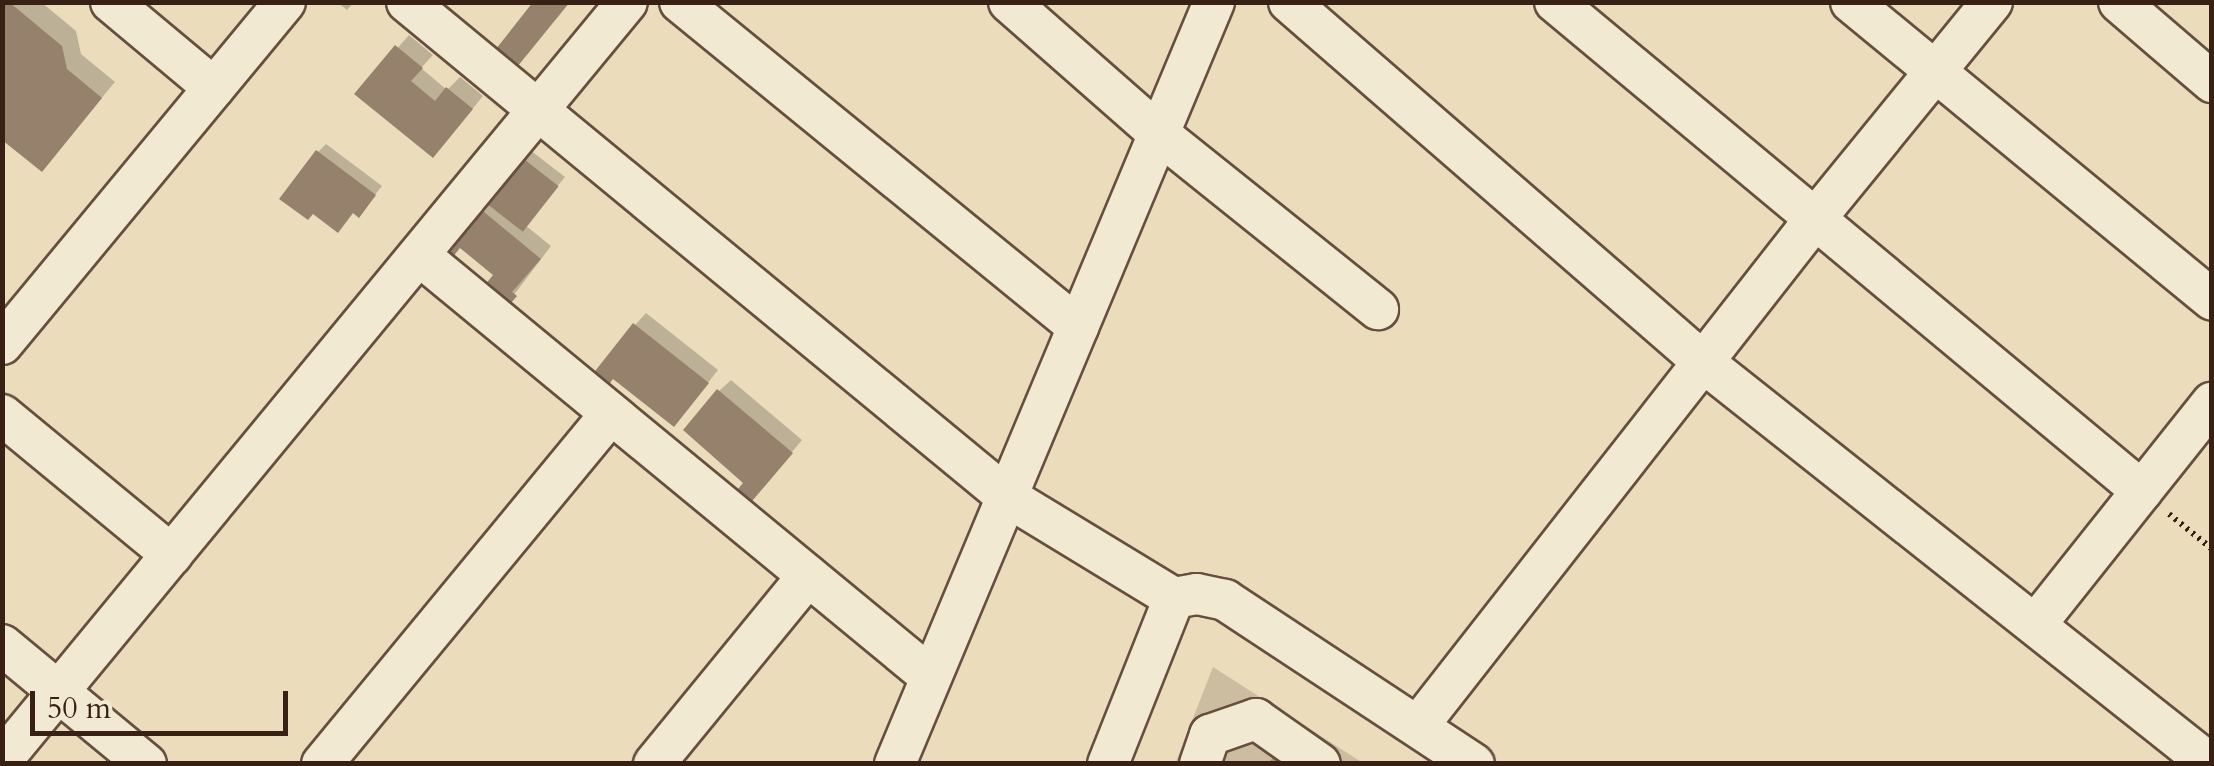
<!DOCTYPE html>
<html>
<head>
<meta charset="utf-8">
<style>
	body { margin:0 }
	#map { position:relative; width:2214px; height:766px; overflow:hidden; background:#ebddbc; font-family:Cardo,serif }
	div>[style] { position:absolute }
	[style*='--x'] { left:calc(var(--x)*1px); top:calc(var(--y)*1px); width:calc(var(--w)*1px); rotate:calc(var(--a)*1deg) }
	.green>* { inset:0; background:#cdbda0 }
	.shadow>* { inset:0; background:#0003 }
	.building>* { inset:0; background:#96826c; transform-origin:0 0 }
	.path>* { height:6px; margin-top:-3px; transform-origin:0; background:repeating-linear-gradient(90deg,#392015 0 2.5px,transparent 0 7.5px) }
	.roads { filter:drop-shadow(2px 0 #664f3f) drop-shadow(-2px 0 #664f3f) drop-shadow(0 2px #664f3f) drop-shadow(0 -2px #664f3f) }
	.minor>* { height:40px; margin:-20px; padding:0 20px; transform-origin:20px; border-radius:20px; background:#f2e9d3 }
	span { translate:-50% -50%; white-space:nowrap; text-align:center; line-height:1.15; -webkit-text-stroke:9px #f2e9d3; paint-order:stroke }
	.frame { position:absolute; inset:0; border:5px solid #392015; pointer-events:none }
	.scale { position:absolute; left:30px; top:691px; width:258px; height:45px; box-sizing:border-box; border:5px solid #392015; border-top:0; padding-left:12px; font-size:30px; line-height:35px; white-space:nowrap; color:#392015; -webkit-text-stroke:8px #f2e9d3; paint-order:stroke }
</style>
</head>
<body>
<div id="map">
	<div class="green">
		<div style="clip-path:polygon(1213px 667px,1363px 763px,1175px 764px)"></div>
	</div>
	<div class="shadow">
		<div style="clip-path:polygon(2px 2px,41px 2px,76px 31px,81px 54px,115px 82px,42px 169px)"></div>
		<div style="clip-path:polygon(337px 2px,354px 2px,347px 10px)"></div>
		<div style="clip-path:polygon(409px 35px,433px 55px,421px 68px,447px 90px,460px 77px,483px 96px,444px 144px,358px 93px)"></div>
		<div style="clip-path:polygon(326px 144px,382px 186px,366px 206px,318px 152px)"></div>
		<div style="clip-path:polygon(530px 150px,565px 177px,525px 225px,551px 246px,504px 308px,496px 274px,462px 246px,427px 251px)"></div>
		<div style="clip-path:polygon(646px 313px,718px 370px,685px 412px,635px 325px)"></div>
		<div style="clip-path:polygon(731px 380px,802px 440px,759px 492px,746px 483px,719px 391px)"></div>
		<div style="clip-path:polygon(1279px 752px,1292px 764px,1267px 764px)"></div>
	</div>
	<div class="building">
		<div style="clip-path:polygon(2px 2px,9px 2px,62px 46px,67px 69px,102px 98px,42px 172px,2px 140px)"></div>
		<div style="clip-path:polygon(533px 2px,570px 2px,513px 72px,492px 54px)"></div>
		<div style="clip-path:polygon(395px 45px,423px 68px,411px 81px,435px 101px,446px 87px,473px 109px,433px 158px,354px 94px)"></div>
		<div style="clip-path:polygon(316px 150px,376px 195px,359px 218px,353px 213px,338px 233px,313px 214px,308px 220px,279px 199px)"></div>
		<div style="left:520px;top:156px;width:49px;height:58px;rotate:38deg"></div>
		<div style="clip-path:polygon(467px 198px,541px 259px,512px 292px,517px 296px,504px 311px,480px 291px,493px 275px,460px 248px,444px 268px,424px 252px)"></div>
		<div style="clip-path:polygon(633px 323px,709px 383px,674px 427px,613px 379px,607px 387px,592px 375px)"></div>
		<div style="clip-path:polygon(717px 389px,793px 453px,747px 507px,733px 495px,743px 483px,683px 430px)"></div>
	</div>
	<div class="path">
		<div style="--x:2169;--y:514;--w:55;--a:39.1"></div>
	</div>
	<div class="roads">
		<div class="minor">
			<div style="--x:111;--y:2;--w:134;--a:39.9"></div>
			<div style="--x:407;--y:2;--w:776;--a:39.51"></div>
			<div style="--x:1006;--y:496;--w:197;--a:31.3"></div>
			<div style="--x:1174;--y:598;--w:23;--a:-10"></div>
			<div style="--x:1197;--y:594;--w:29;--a:12"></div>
			<div style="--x:1225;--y:600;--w:298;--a:33.4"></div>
			<div style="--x:680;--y:2;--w:514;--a:39.23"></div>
			<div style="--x:1009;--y:2;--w:198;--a:41.3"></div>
			<div style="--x:1158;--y:133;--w:282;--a:38.7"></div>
			<div style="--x:1289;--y:2;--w:549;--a:41.01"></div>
			<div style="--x:1703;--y:362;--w:647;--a:38.41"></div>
			<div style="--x:1555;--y:2;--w:764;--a:39.8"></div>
			<div style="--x:1851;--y:2;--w:468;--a:39.5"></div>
			<div style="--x:2119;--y:2;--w:123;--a:40.7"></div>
			<div style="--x:419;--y:255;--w:663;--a:39.5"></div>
			<div style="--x:2;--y:344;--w:444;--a:-50.4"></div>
			<div style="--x:2;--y:415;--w:220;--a:39.5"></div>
			<div style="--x:2036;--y:624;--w:283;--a:-51.5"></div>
			<div style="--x:2;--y:645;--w:187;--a:39.6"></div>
			<div style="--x:1418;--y:726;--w:644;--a:-51.94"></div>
			<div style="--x:1815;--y:219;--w:280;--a:-50.8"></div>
			<div style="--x:2;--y:760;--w:982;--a:-50.49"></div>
			<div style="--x:322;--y:764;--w:454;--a:-50.5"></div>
			<div style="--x:654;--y:764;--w:243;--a:-50.7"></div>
			<div style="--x:895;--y:764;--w:826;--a:-67.28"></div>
			<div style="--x:1108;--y:764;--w:179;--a:-68.3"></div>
			<div style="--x:1200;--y:764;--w:31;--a:-71"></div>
			<div style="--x:1210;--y:735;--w:49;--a:-19.2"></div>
			<div style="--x:1256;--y:719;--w:78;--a:35.1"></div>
		</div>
	</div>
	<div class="frame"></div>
	<div class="scale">50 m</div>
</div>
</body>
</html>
